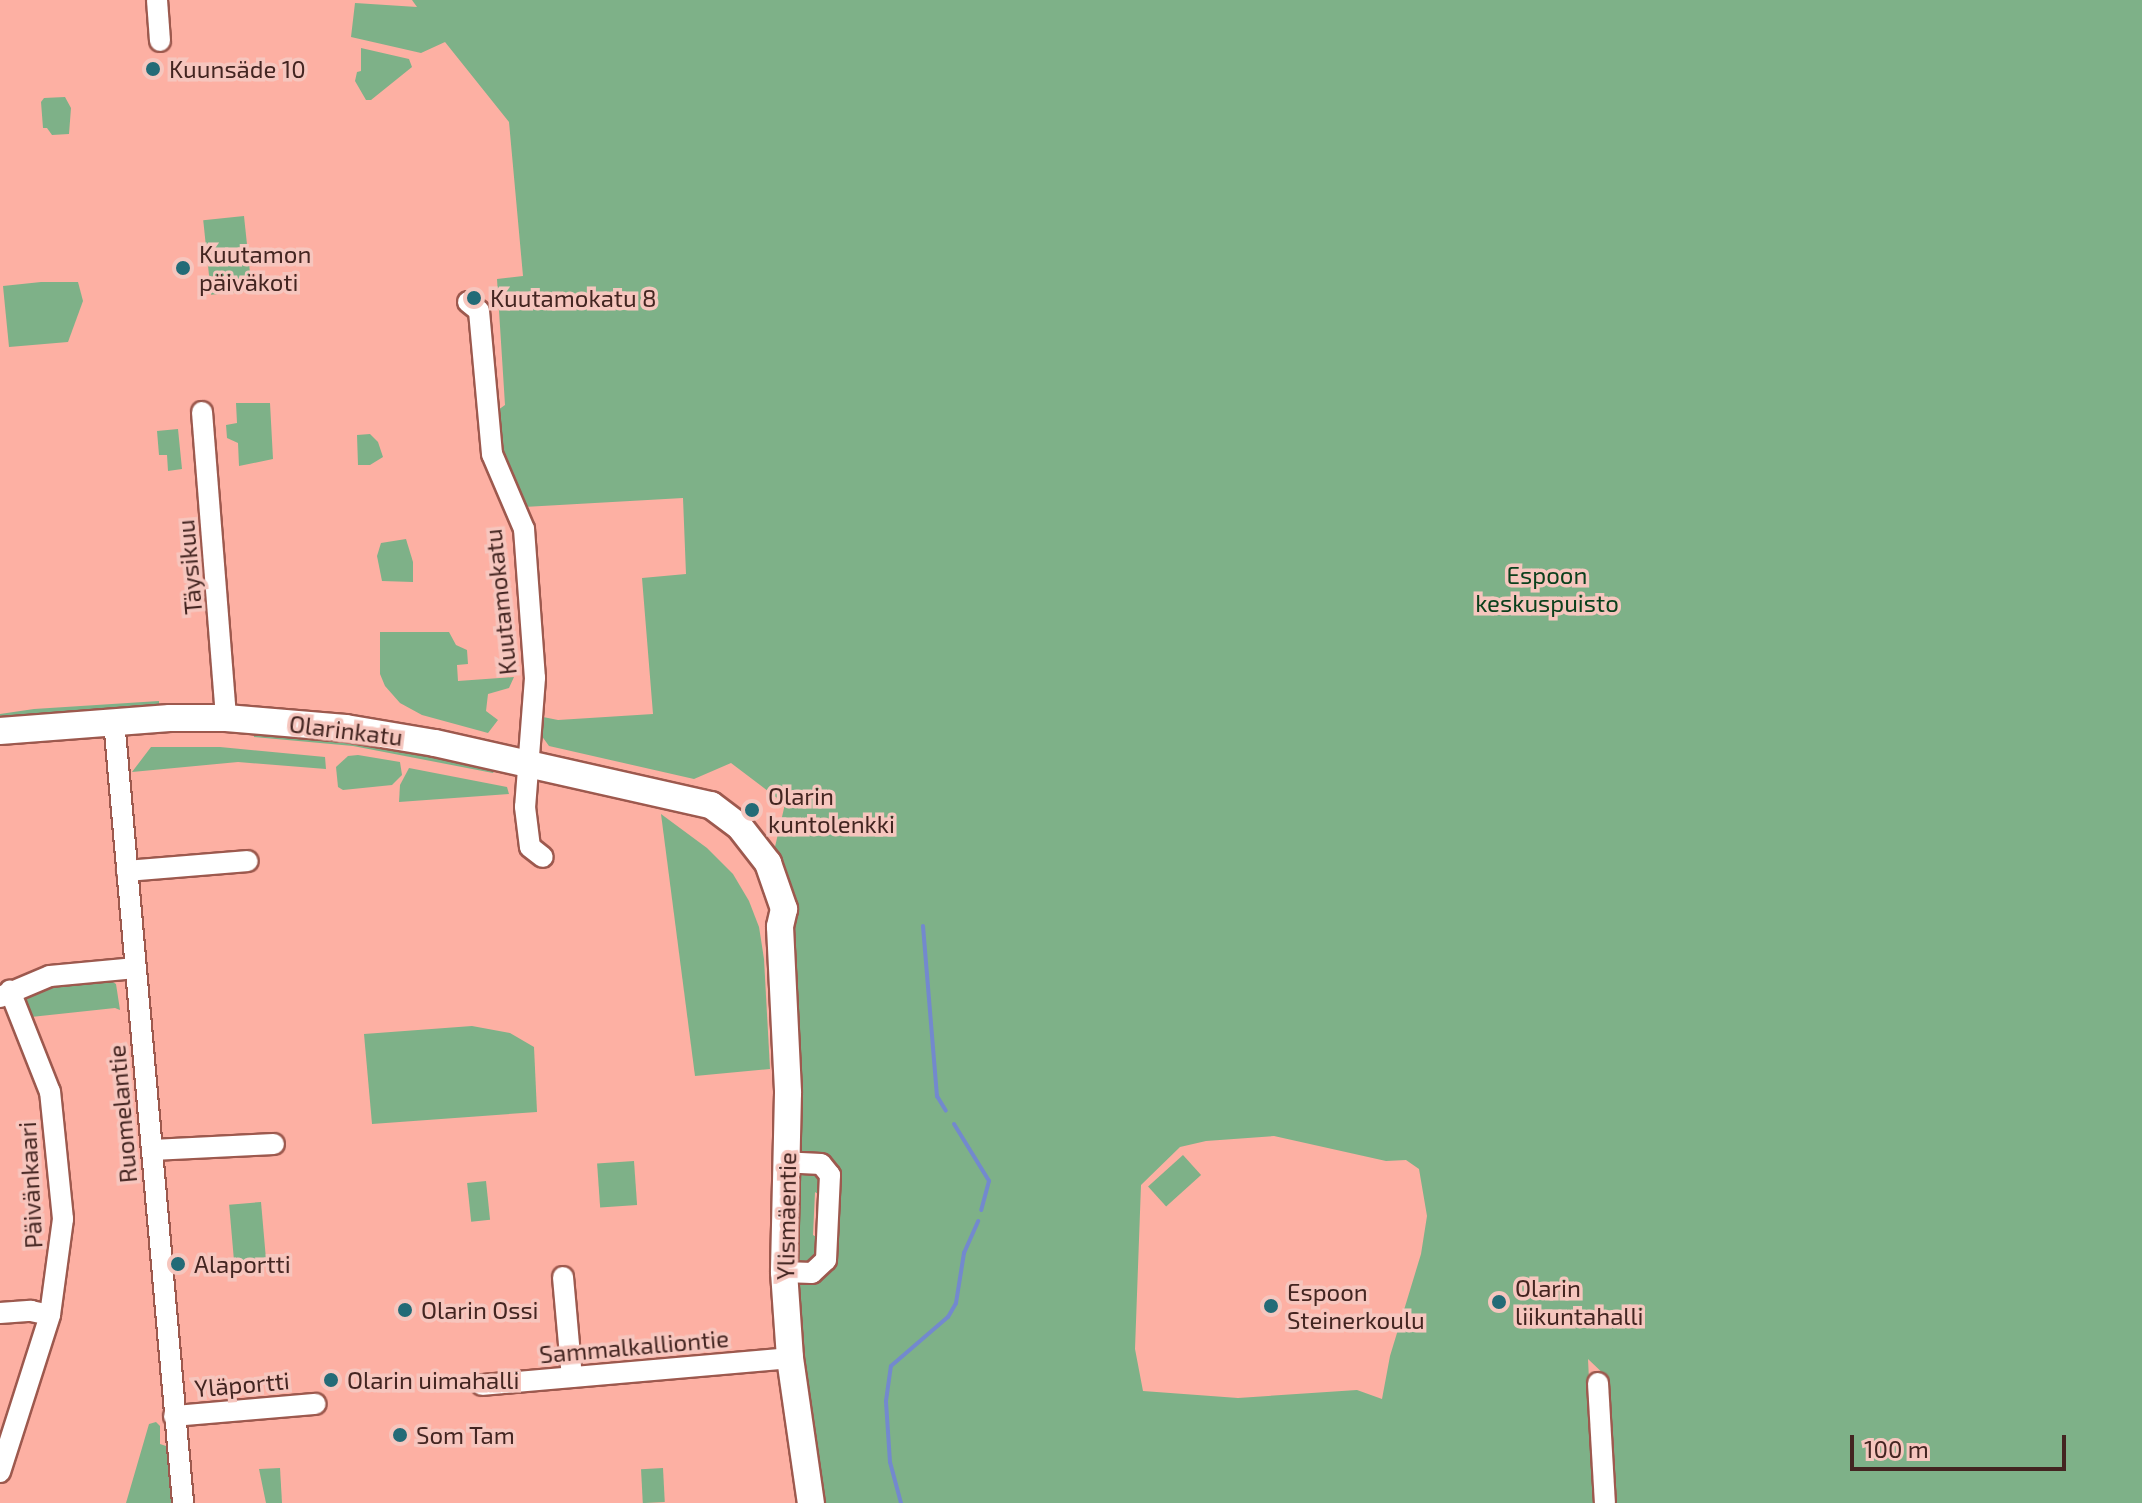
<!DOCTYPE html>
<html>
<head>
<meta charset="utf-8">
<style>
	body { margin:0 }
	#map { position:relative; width:2142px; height:1503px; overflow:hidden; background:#fdb0a3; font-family:"Exo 2",sans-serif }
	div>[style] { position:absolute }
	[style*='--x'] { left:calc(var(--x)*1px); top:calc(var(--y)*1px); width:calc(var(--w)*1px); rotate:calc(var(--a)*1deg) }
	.green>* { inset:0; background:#7eb188; transform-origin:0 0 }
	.stream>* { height:4px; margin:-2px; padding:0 2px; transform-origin:2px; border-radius:2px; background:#7389ce }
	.roads { filter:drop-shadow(2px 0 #9d594e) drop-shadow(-2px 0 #9d594e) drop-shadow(0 2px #9d594e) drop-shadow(0 -2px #9d594e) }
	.minor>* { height:20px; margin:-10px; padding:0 10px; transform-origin:10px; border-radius:10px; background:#fff }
	.major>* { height:26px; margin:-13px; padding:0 13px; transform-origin:13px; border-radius:13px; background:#fff }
	.dots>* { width:22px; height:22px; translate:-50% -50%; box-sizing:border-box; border:4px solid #f6c6be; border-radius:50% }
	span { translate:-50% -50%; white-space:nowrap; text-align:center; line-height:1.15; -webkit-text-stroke:7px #f6c6be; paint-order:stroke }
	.poi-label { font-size:24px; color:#432521 }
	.left { translate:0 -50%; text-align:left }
	.street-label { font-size:24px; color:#432521 }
	.park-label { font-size:24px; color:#0a401c }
	.scale { position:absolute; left:1850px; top:1435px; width:216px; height:36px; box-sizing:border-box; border:4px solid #432521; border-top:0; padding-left:10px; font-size:24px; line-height:28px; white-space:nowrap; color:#432521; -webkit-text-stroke:6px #f6c6be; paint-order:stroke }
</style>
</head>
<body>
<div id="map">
	<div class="green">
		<div style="clip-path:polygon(evenodd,412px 0,2142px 0,2142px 1503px,1614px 1503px,1609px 1379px,1588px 1359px,1595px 1503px,821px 1503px,794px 1297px,794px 1284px,817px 1276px,835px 1169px,796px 1152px,774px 851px,785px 804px,731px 763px,694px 779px,549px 746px,541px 735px,543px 717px,558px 720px,653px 714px,642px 578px,686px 574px,683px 498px,524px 507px,501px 454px,498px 410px,505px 405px,497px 279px,523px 276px,509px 122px,445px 42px,421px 53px,351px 37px,355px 3px,417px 7px,412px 0,1274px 1136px,1386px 1161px,1406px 1160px,1419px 1169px,1427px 1216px,1421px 1254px,1390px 1356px,1382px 1399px,1357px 1390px,1238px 1398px,1143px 1391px,1135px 1349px,1141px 1185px,1180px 1147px,1206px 1141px,1274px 1136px)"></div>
		<div style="clip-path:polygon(361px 48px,409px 59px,412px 67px,371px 100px,366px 100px,355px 81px,357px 72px,361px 71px)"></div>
		<div style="clip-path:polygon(65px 97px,71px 108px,69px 134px,52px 135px,47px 128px,43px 128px,41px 102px,44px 98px)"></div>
		<div style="left:244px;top:216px;width:75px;height:41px;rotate:84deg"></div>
		<div style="clip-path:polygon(41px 282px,78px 282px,83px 301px,68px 342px,9px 347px,3px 286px)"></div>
		<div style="clip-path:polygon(236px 403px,270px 403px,273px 459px,239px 466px,238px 443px,227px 438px,226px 425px,237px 423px)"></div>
		<div style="clip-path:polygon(178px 429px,182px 469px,168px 471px,167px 455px,159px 455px,157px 431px)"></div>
		<div style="clip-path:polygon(370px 434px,378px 442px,383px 457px,370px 465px,358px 465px,357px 435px)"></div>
		<div style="clip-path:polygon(406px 539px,413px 562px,413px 582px,382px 581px,377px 556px,381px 543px)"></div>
		<div style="clip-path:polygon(380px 632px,449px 632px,456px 645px,467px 650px,468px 664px,457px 665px,458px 681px,514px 677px,509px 688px,488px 694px,486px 711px,498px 720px,488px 733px,422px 715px,400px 703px,385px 686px,380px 674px)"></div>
		<div style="clip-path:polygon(159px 701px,159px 710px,0 720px,0 714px,34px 709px)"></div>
		<div style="clip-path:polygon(253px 728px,323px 735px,498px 766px,493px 773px,353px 746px,254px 737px)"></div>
		<div style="clip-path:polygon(151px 747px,220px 747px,325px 757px,326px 769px,238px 762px,132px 772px)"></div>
		<div style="clip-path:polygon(358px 755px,400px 762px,402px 775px,392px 785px,343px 790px,338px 787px,336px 767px,348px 756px)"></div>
		<div style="clip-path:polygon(409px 768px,507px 787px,509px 794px,399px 802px,400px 785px)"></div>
		<div style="clip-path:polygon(661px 814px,707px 848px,733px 874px,749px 901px,759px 927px,764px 959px,770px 1069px,695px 1076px)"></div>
		<div style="clip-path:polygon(108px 979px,116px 984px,120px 1010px,115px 1008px,31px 1017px,26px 1005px,27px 998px,47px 983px)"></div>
		<div style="clip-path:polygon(472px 1026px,510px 1033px,534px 1047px,537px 1112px,372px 1124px,364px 1034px)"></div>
		<div style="left:1183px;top:1155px;width:27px;height:47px;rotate:48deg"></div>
		<div style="left:634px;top:1161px;width:44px;height:37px;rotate:86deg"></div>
		<div style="clip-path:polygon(800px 1171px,820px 1171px,827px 1200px,815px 1192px,813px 1235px,825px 1242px,822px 1261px,797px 1265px,795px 1176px)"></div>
		<div style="left:486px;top:1181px;width:39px;height:19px;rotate:84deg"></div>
		<div style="left:261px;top:1202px;width:57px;height:32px;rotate:85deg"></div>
		<div style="clip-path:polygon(156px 1422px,160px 1426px,160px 1444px,166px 1446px,174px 1503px,126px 1503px,149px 1424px)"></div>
		<div style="clip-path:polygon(280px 1468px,282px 1503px,266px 1503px,259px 1469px)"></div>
		<div style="left:663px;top:1468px;width:34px;height:22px;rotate:87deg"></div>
	</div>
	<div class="stream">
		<div style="--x:923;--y:926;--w:171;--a:85.3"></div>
		<div style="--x:937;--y:1096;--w:17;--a:59"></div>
		<div style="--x:954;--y:1124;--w:67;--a:58.4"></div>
		<div style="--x:989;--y:1181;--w:30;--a:105"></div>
		<div style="--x:901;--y:1503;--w:42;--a:-105"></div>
		<div style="--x:890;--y:1462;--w:61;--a:-93.8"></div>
		<div style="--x:886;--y:1401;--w:35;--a:-82"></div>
		<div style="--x:891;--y:1366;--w:75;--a:-40.7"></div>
		<div style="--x:948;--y:1317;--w:16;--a:-60"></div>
		<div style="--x:956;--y:1303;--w:51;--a:-80.9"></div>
		<div style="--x:964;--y:1253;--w:35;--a:-66"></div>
	</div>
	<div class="roads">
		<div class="minor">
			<div style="--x:157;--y:0;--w:41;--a:85.8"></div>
			<div style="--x:468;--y:302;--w:14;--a:39"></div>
			<div style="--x:479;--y:311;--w:144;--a:84.8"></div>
			<div style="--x:492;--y:454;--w:82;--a:66.9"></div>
			<div style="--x:524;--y:529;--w:149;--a:85.8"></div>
			<div style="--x:535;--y:678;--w:129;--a:94.4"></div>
			<div style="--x:525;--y:807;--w:40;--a:82.9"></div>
			<div style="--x:530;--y:847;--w:16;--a:38"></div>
			<div style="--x:202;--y:412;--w:307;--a:85.5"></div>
			<div style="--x:114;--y:720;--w:786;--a:84.96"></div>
			<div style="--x:127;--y:871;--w:121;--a:-4.7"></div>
			<div style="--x:0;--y:997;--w:54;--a:-22.8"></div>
			<div style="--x:50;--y:976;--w:86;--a:-5.3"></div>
			<div style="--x:152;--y:1150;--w:122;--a:-2.8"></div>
			<div style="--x:784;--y:1272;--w:28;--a:2"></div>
			<div style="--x:812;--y:1273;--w:19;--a:-43"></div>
			<div style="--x:826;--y:1260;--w:85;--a:-87.3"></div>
			<div style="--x:830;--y:1175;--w:14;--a:-129"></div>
			<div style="--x:821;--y:1164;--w:35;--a:-177"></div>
			<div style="--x:563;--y:1277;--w:100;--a:84.9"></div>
			<div style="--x:0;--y:1313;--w:31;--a:-4"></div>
			<div style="--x:31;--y:1311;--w:19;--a:12"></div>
			<div style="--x:1598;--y:1383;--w:120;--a:86.7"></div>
			<div style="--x:482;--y:1385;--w:309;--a:-5"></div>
			<div style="--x:174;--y:1416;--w:142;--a:-4.9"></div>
			<div style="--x:0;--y:1472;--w:165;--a:-72.3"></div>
			<div style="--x:50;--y:1315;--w:97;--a:-82.3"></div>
			<div style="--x:63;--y:1219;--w:128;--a:-95.8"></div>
			<div style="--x:50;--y:1092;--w:109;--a:-111.6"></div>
		</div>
		<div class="major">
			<div style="--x:0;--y:731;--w:170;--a:-4.4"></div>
			<div style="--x:170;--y:718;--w:56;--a:0"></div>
			<div style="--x:226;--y:718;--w:120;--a:4.8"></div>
			<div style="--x:346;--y:728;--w:90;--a:9.6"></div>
			<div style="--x:435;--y:743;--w:283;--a:12.7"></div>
			<div style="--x:711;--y:805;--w:36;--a:37"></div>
			<div style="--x:740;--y:827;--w:46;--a:52.1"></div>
			<div style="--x:768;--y:863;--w:49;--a:70.8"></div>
			<div style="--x:784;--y:909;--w:18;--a:103"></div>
			<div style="--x:780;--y:927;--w:166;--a:87.2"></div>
			<div style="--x:788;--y:1093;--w:179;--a:91.3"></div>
			<div style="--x:784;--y:1272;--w:86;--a:86"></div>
			<div style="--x:790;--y:1358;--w:147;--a:81.8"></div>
		</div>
	</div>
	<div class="dots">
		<div style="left:153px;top:69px;background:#236b77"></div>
		<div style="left:183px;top:268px;background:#236b77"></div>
		<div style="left:474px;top:298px;background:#236b77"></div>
		<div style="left:752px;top:810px;background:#236b77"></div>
		<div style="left:178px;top:1264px;background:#236b77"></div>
		<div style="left:1499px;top:1302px;background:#236b77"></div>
		<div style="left:1271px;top:1306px;background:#236b77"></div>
		<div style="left:405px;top:1310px;background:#236b77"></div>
		<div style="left:331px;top:1380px;background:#236b77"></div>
		<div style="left:400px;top:1435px;background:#236b77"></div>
	</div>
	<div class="poi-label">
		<span class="left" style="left:169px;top:69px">Kuunsäde 10</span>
		<span class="left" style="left:199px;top:268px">Kuutamon<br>päiväkoti</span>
		<span class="left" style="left:490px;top:298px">Kuutamokatu 8</span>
		<span class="left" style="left:768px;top:810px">Olarin<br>kuntolenkki</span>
		<span class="left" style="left:194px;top:1264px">Alaportti</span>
		<span class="left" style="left:1515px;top:1302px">Olarin<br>liikuntahalli</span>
		<span class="left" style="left:1287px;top:1306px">Espoon<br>Steinerkoulu</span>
		<span class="left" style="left:421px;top:1310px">Olarin Ossi</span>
		<span class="left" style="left:347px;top:1380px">Olarin uimahalli</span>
		<span class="left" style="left:416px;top:1435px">Som Tam</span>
	</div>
	<div class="street-label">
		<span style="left:189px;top:567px;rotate:-95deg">Täysikuu</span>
		<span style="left:500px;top:602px;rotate:-96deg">Kuutamokatu</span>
		<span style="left:346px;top:730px;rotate:7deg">Olarinkatu</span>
		<span style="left:122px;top:1114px;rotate:-95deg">Ruomelantie</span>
		<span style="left:30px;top:1185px;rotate:-93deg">Päivänkaari</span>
		<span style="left:786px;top:1216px;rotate:-89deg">Ylismäentie</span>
		<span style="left:634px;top:1346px;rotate:-5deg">Sammalkalliontie</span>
		<span style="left:242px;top:1384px;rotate:-5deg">Yläportti</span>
	</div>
	<div class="park-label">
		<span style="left:1547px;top:589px">Espoon<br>keskuspuisto</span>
	</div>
	<div class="scale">100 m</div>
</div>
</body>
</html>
